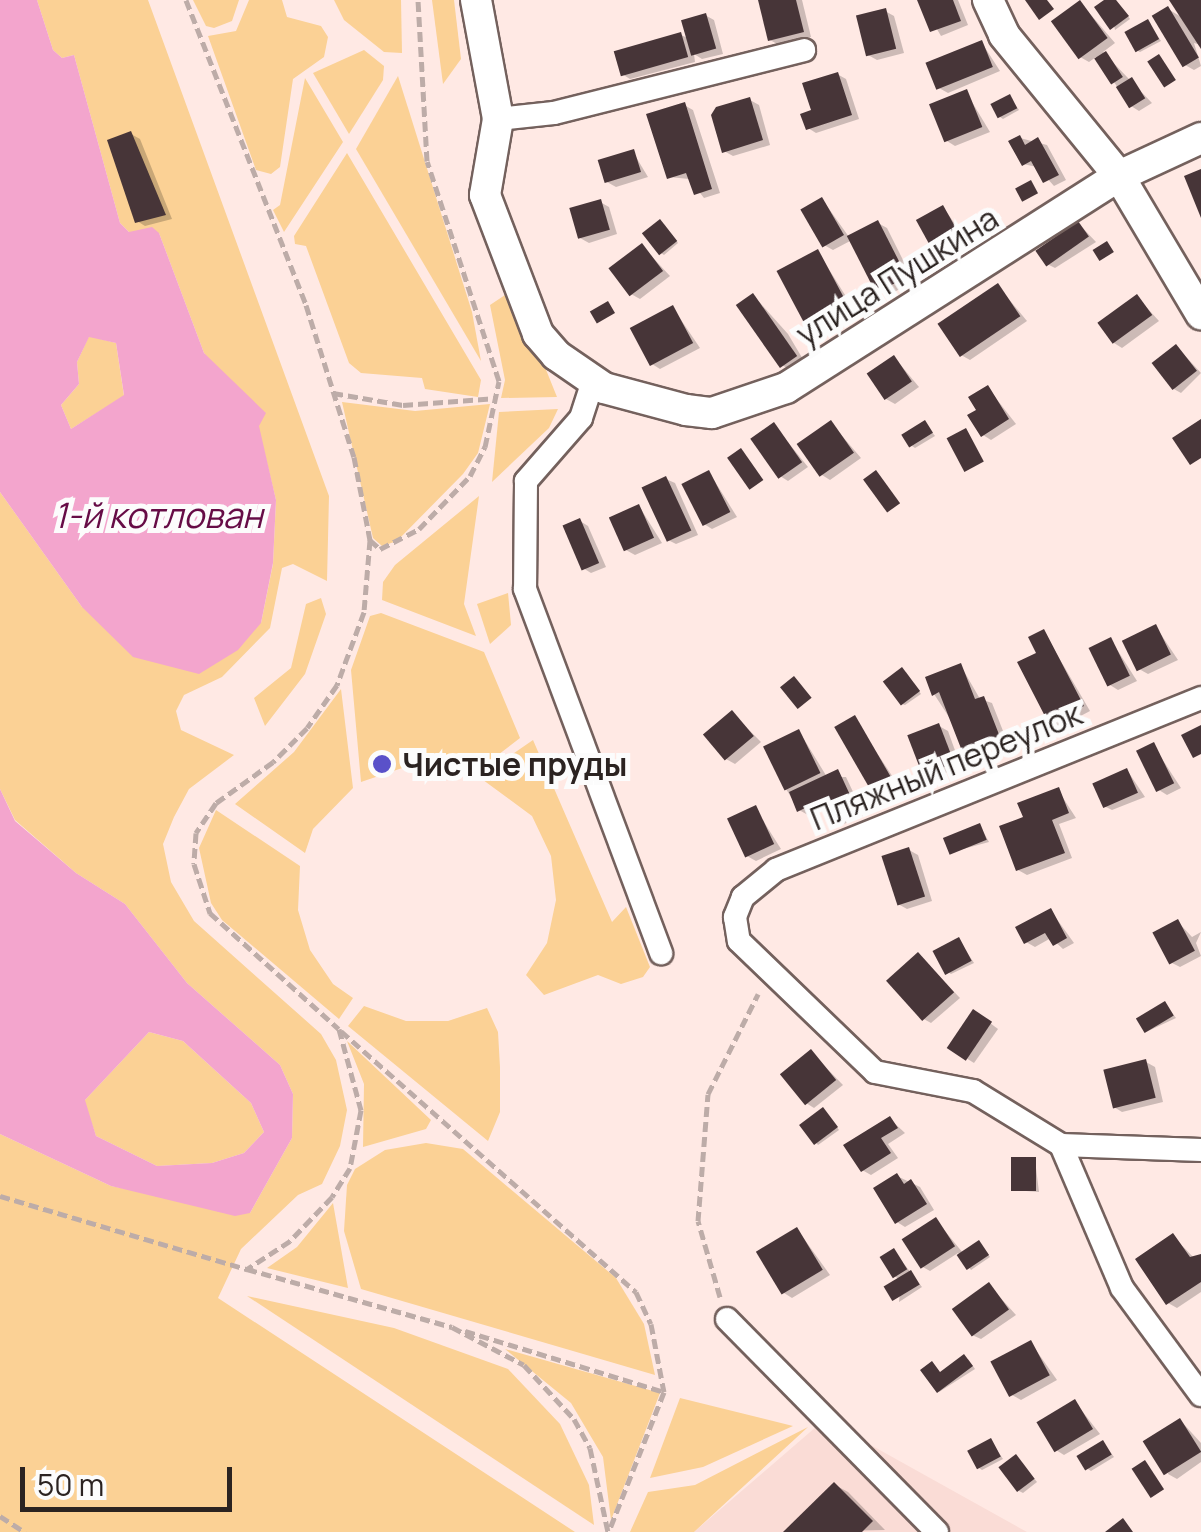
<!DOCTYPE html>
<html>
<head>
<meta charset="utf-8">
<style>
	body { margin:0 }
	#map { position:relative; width:1201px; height:1532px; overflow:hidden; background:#ffe9e4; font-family:Manrope,sans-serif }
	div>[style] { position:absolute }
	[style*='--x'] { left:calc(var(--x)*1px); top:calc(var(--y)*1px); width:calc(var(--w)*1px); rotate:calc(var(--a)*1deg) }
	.built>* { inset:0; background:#fadcd6 }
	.green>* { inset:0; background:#fbd195 }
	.water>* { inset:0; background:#f3a5cd }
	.shadow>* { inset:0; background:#0003 }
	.building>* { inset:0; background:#473538; transform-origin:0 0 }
	.path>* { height:5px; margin-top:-2.5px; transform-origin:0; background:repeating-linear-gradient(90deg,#bdaca8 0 10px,transparent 0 15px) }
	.roads { filter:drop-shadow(2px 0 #74615d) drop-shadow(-2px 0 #74615d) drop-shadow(0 2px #74615d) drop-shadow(0 -2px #74615d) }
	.minor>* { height:22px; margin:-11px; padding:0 11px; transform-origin:11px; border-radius:11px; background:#fff }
	.tertiary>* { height:30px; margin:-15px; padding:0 15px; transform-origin:15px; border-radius:15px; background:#fff }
	.dots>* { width:28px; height:28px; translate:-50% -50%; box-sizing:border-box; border:5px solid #fcfcfc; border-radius:50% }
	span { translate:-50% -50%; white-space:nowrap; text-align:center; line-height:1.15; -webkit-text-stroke:10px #fcfcfc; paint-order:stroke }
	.street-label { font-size:32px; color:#2b2321 }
	.poi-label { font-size:32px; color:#2b2321; font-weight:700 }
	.left { translate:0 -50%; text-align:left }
	.water-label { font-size:35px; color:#660c46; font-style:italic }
	.scale { position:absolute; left:20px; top:1467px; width:212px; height:45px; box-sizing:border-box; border:5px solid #2b2321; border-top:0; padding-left:12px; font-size:30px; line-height:35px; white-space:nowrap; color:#2b2321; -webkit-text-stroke:8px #fcfcfc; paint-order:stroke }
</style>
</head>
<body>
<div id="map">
	<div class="built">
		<div style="clip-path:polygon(831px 1414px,851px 1434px,1027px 1532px,694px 1532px)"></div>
	</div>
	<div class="green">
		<div style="clip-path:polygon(37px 0,148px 0,329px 496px,327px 581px,293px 564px,282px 568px,270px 628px,222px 677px,184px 695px,176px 711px,181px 730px,234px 755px,189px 789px,174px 817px,163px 844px,171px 882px,194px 921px,321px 1034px,336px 1060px,347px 1110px,340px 1146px,322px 1184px,298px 1195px,241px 1249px,218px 1298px,575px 1532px,0 1532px,0 1134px,111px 1186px,250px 1213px,292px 1138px,293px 1094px,280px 1065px,187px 983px,125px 904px,76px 873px,15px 820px,0 789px,0 492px,82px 607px,261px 623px,273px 564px,276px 500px,258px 426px,204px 353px,159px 233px,129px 232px,120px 223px,74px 55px,62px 58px,53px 50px)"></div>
		<div style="clip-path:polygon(193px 0,239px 0,232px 21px,214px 28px,206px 26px)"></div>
		<div style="clip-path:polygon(249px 0,282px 0,287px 17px,321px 26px,328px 37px,324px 57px,293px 79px,280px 167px,271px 174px,256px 170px,208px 36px,236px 31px)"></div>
		<div style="clip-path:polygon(334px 0,401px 0,402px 53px,384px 52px,344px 20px)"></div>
		<div style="clip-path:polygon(432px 0,454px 0,461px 59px,443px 84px)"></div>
		<div style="clip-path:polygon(364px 50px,384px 66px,383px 80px,349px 134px,313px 73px)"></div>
		<div style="clip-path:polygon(398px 76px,472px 312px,481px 361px,356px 149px)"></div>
		<div style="clip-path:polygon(305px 78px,343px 142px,284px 232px,273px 210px,280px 205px)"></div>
		<div style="clip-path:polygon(347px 153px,481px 380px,478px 397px,425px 389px,422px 378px,361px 373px,349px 363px,306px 246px,295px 244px,294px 236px)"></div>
		<div style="clip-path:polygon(508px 293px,520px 305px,557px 397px,501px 398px,505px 380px,490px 305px)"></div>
		<div style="clip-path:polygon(89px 336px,116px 343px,124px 396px,71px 429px,61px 405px,79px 384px,77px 362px)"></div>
		<div style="clip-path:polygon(342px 402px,415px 411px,490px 404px,478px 453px,463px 474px,397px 541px,382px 546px,373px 538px)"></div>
		<div style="clip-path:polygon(558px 409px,549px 428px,492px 482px,499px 412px)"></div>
		<div style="clip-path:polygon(479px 496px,464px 604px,476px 636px,382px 600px,383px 582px,395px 565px)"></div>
		<div style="clip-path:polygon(508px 593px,511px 625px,490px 644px,477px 604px)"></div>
		<div style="clip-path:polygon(321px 598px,326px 614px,305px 674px,265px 726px,254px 698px,291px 668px,306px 604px)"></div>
		<div style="clip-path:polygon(381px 613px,484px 652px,520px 738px,473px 774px,414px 764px,361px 782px,351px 670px,370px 616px)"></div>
		<div style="clip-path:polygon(341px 689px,353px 788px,313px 829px,305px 853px,235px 804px,294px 752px)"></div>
		<div style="clip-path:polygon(533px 740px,612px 922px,626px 907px,650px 967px,643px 977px,621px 984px,598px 975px,544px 995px,526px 975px,547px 943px,556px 900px,551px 856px,532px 816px,479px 777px)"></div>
		<div style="clip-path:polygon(216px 810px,300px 866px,298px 910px,310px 950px,333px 984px,353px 998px,339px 1019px,222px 920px,211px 903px,199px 848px)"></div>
		<div style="clip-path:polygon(364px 1006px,406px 1021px,448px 1021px,487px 1008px,498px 1032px,500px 1067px,500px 1112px,488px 1141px,348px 1026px)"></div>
		<div style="clip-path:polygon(149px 1032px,183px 1041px,251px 1103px,264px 1132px,244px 1153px,212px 1163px,157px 1166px,96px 1136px,84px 1101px)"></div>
		<div style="clip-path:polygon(347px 1041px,431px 1120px,426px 1129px,363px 1147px,364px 1084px)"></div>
		<div style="clip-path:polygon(426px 1143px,463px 1149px,616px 1278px,644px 1324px,655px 1375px,361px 1289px,344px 1231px,347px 1185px,355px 1169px,385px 1150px)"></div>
		<div style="clip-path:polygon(333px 1203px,348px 1288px,267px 1268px,297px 1247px)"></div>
		<div style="clip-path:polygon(247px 1296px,394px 1328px,508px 1369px,560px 1424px,589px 1485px,594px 1525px)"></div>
		<div style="clip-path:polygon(505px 1349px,660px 1393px,611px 1520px,603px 1457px,571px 1403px)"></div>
		<div style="clip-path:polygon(680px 1398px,793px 1426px,703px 1467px,650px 1478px)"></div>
		<div style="clip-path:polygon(808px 1427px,694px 1532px,630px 1532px,648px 1492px,695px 1485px)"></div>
	</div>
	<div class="water">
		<div style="clip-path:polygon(evenodd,0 0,37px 0,53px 50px,62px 58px,74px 55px,120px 223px,129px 232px,152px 227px,159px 233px,204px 353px,266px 413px,259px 426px,276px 500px,273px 563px,261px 623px,238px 650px,199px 674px,133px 657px,82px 607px,0 492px,0 0,89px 337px,116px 343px,124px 395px,71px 429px,61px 405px,79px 384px,77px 362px,89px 337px)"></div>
		<div style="clip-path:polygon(evenodd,0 789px,15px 821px,76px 873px,125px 904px,187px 983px,280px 1065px,293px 1094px,292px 1138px,250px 1213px,235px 1216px,111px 1186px,0 1134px,0 789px,149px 1032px,183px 1041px,251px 1103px,264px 1132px,244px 1153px,212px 1163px,157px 1166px,96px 1136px,85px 1100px,149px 1032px)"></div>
	</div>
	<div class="shadow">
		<div style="clip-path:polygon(761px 0,802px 0,811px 37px,779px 45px,770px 40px)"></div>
		<div style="clip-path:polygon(920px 0,958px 0,968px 25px,941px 36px)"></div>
		<div style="clip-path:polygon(1108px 0,1116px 0,1130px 19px,1115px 30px)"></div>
		<div style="clip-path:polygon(1172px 0,1201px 0,1201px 45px,1194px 43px,1201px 66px,1194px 70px,1185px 65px,1168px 9px,1183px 18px)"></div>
		<div style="clip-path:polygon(1080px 2px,1115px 43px,1103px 52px,1152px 103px,1139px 111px,1131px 106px,1096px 57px,1089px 62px,1080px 57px)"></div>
		<div style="clip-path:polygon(885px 11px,894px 16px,904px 53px,877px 60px,868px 55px)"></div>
		<div style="clip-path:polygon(705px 15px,714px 20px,723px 54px,702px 59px,694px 54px,695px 62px,630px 79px,622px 74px,681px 35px,690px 39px)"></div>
		<div style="clip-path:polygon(1148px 22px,1161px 41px,1140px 52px,1136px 50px)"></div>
		<div style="clip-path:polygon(982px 43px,1000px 71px,948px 93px,939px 88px)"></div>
		<div style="clip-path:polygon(837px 74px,846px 79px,859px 119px,816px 133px,808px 128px)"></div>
		<div style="clip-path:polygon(966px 92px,990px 132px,955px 146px,947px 141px)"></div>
		<div style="clip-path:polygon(1010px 97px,1019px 110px,1003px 119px,1000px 117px)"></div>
		<div style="clip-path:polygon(750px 100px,759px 105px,770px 145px,733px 156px,724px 151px)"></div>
		<div style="clip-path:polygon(684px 105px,693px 110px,720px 193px,704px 198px,689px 179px,669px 177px)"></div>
		<div style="clip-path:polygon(131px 134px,140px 139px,172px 219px,145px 226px,137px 221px)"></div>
		<div style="clip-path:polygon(1020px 138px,1047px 145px,1066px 180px,1054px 186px,1037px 167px,1023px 164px)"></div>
		<div style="clip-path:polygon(633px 152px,648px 177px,616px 187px,607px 182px)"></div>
		<div style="clip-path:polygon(822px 199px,849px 237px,878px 223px,887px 228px,914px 282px,886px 296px,852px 240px,833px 250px,824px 245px)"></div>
		<div style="clip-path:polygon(600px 202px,609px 207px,617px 234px,589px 243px,580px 238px)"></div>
		<div style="clip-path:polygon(943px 207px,969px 244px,945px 257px,937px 252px)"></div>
		<div style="clip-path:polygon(664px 224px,678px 243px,664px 255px,661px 253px)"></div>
		<div style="clip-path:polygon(1079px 224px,1096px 242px,1055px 268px,1047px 264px)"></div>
		<div style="clip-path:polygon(642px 246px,670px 276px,640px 299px,631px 294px)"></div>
		<div style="clip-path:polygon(818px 252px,857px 314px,819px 334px,811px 329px)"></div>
		<div style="clip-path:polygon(998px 286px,1027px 321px,970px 360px,961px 355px)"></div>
		<div style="clip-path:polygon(754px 296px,788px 334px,804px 361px,789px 369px,780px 364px)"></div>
		<div style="clip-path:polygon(1137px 297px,1159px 321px,1122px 348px,1114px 343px)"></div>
		<div style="clip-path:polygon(673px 308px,700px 348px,660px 369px,652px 364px)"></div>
		<div style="clip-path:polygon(1177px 347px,1201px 373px,1181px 393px,1172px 388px)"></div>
		<div style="clip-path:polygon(894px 357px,919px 387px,895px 404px,886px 399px)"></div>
		<div style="clip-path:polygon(988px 388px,1016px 424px,991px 440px,983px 435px,979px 410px)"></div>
		<div style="clip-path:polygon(831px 423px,861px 458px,830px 480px,822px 475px)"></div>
		<div style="clip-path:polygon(925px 423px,935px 436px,915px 448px,912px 446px)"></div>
		<div style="clip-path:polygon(774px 425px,808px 467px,788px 481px,780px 476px)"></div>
		<div style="clip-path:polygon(709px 472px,737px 517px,712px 529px,704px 524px)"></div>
		<div style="clip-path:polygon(666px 479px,675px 483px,698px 535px,676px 544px,668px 540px)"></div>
		<div style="clip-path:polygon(639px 506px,662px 543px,635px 555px,626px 550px)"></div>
		<div style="clip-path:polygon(580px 521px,588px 526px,606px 567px,591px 573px,583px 568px)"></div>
		<div style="clip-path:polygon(1156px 627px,1178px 660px,1148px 674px,1139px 669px)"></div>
		<div style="clip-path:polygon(1044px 632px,1090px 711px,1060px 727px,1051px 722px,1039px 654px)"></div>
		<div style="clip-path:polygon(1111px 640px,1137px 681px,1118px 690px,1110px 685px)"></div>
		<div style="clip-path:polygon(961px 666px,980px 699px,992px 703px,1007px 741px,973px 754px,934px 694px)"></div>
		<div style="clip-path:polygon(906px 672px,921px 694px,905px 705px,902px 704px)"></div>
		<div style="clip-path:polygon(732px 713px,761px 742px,735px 764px,726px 759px)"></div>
		<div style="clip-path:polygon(854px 718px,904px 794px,886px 804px,878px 799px)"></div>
		<div style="clip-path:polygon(939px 726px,948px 731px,961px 767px,932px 778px,924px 773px)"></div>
		<div style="clip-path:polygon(799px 731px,827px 777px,846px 777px,864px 815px,844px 824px,829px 805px,808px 815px,799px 810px,786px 789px)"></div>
		<div style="clip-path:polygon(1153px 745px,1181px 788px,1167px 795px,1159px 790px)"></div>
		<div style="clip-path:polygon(1127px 770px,1145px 797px,1112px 810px,1104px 806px)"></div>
		<div style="clip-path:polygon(1058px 790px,1076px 818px,1059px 824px,1072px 858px,1027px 875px,1018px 870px,1026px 819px)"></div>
		<div style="clip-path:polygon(755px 808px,781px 849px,756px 861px,747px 856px)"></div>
		<div style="clip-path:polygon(980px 826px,989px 842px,952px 852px)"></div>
		<div style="clip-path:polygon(909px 850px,918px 855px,932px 901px,907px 909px,898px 904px)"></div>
		<div style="clip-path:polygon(1051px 911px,1074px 943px,1063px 949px,1051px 938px,1035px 947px,1026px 942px)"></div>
		<div style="clip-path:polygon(1178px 922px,1192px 937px,1201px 932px,1196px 943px,1201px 956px,1180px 967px,1172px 963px)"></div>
		<div style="clip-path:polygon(959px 940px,974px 963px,951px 974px,948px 972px)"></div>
		<div style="clip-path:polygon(919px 955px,960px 998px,931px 1023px,922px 1018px)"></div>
		<div style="clip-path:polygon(1165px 1004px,1176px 1018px,1146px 1032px)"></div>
		<div style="clip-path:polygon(982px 1017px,998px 1029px,974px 1063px,966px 1058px)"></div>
		<div style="clip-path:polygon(811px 1052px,843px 1085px,814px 1108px,806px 1103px)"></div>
		<div style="clip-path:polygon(1146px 1062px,1155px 1067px,1163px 1102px,1122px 1112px,1114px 1107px)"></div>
		<div style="clip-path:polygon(826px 1112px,839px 1130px,818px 1145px,802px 1126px)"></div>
		<div style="clip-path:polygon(890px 1119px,905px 1133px,888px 1144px,898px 1158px,871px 1175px,862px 1170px)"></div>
		<div style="clip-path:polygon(1035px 1160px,1039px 1192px,1014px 1190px)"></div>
		<div style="clip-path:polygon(897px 1176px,920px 1187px,934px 1210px,905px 1227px,897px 1222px)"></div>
		<div style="clip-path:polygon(936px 1220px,963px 1253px,979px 1243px,990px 1257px,971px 1270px,958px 1253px,930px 1271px,921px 1266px)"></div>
		<div style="clip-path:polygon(797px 1229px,830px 1275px,792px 1298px,784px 1293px)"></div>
		<div style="clip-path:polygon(1173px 1236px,1194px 1258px,1201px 1256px,1201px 1292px,1177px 1308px,1168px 1303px)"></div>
		<div style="clip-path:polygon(894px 1251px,922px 1287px,899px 1302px,901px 1280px,894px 1276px)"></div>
		<div style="clip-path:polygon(989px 1285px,1016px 1315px,981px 1339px,972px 1335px)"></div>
		<div style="clip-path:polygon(1031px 1343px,1057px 1380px,1021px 1400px,1012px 1395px)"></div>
		<div style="clip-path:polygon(968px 1359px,975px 1369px,939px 1392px,941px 1374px)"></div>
		<div style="clip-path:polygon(1075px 1402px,1100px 1434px,1064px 1455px,1056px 1450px)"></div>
		<div style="clip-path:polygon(1181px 1421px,1201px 1443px,1201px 1462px,1177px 1479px,1168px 1474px)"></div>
		<div style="clip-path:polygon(991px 1441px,1003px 1459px,982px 1470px,979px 1468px)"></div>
		<div style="clip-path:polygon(1103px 1443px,1114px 1457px,1091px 1471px,1088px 1469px)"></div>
		<div style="clip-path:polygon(1017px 1457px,1037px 1482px,1023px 1493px,1019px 1491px)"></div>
		<div style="clip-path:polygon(835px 1485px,848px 1492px,885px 1530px,787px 1532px)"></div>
	</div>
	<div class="building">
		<div style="clip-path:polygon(758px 0,796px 0,804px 32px,768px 41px)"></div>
		<div style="clip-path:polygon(917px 0,953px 0,961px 21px,930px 32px)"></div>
		<div style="clip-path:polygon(1025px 0,1047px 0,1054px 9px,1039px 20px)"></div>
		<div style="left:1080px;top:0;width:47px;height:36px;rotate:54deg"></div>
		<div style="clip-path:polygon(1104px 0,1116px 0,1129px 16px,1110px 30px,1094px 7px)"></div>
		<div style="clip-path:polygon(1169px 0,1201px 0,1201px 49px)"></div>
		<div style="left:1168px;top:6px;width:60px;height:19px;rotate:59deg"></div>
		<div style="left:886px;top:8px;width:42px;height:31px;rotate:76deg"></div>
		<div style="left:706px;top:13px;width:37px;height:26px;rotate:74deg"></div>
		<div style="left:1148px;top:19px;width:23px;height:27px;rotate:61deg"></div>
		<div style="left:681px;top:32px;width:26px;height:70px;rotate:74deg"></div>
		<div style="left:982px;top:40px;width:29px;height:61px;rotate:68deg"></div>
		<div style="left:1106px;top:51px;width:31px;height:14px;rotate:57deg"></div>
		<div style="left:1159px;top:54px;width:31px;height:14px;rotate:57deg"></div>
		<div style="clip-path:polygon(838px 72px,852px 115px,806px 130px,800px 114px,811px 110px,802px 83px)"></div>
		<div style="left:1132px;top:77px;width:25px;height:19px;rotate:58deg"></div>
		<div style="left:967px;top:89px;width:41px;height:41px;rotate:68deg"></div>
		<div style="left:1010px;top:94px;width:16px;height:22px;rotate:63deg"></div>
		<div style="clip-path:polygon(750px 97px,763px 140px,722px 153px,711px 115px,716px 107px)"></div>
		<div style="clip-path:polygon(685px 102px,712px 189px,694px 195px,686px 173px,667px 179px,646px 114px)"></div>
		<div style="clip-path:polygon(131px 131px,166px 215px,135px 223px,107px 140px)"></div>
		<div style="clip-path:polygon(1020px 135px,1025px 145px,1038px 137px,1059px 175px,1043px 183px,1031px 161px,1022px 166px,1008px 141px)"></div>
		<div style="left:634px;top:149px;width:24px;height:38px;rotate:73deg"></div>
		<div style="clip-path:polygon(1201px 169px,1201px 218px,1184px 176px)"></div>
		<div style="left:1031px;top:180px;width:15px;height:18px;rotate:62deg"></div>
		<div style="left:822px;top:197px;width:44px;height:25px;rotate:60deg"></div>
		<div style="left:601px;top:199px;width:32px;height:33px;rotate:74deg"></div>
		<div style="left:943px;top:205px;width:39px;height:31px;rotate:61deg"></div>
		<div style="left:660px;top:219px;width:28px;height:23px;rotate:52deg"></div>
		<div style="left:878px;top:220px;width:64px;height:35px;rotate:63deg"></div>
		<div style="left:1078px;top:221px;width:19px;height:52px;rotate:55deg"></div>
		<div style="left:1107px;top:241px;width:13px;height:17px;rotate:58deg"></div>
		<div style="left:642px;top:243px;width:35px;height:42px;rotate:53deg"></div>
		<div style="left:818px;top:249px;width:68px;height:47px;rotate:62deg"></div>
		<div style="left:998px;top:283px;width:40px;height:73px;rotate:56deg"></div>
		<div style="left:753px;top:293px;width:77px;height:21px;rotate:55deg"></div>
		<div style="left:1137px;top:294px;width:26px;height:49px;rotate:54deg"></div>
		<div style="left:608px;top:301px;width:14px;height:21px;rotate:60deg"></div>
		<div style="left:673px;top:305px;width:43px;height:49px;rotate:62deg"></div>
		<div style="left:1176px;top:344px;width:34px;height:31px;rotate:52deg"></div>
		<div style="left:894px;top:355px;width:32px;height:33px;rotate:56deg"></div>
		<div style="clip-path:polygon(988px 385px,1009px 419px,981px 437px,967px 415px,976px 410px,968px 397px)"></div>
		<div style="clip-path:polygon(1201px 419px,1201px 458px,1190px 465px,1172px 438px)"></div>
		<div style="left:831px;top:420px;width:40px;height:42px;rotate:55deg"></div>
		<div style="left:925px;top:420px;width:15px;height:28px;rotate:58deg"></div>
		<div style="left:774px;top:422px;width:49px;height:29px;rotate:55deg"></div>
		<div style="left:966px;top:428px;width:38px;height:22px;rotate:62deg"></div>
		<div style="left:741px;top:448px;width:39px;height:17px;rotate:55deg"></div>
		<div style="left:709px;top:470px;width:47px;height:31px;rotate:63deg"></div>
		<div style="left:876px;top:470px;width:41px;height:16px;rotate:54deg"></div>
		<div style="left:666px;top:476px;width:60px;height:27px;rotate:65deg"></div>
		<div style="left:639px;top:504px;width:37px;height:33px;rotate:66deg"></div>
		<div style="left:580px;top:518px;width:49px;height:19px;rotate:67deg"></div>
		<div style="left:1156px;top:624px;width:34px;height:38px;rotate:64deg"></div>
		<div style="clip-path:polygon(1044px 629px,1084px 706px,1049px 724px,1017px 662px,1036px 653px,1028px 637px)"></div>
		<div style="left:1111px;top:637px;width:43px;height:25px;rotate:64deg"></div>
		<div style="clip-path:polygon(961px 663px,975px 699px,984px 696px,1000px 737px,962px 751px,939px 692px,932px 696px,925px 677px)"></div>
		<div style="left:902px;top:667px;width:30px;height:24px;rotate:53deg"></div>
		<div style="left:794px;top:676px;width:28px;height:18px;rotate:51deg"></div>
		<div style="left:732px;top:710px;width:34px;height:38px;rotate:50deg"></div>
		<div style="left:855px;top:715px;width:85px;height:24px;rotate:60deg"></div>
		<div style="left:939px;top:723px;width:43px;height:34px;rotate:69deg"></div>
		<div style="clip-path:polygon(1201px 725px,1201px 754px,1193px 758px,1181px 735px)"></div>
		<div style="left:799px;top:729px;width:49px;height:40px;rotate:64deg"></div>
		<div style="left:1154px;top:742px;width:46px;height:20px;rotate:64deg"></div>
		<div style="left:1127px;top:768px;width:27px;height:38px;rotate:66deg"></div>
		<div style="clip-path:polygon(838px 769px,857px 810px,834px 821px,823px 799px,797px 812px,789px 792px)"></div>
		<div style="clip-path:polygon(1059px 787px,1069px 813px,1052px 820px,1065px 853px,1016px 871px,999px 826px,1023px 817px,1017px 803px)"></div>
		<div style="left:756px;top:805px;width:43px;height:32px;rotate:65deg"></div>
		<div style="left:980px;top:823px;width:18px;height:40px;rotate:68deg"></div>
		<div style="left:909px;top:847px;width:52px;height:29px;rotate:72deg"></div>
		<div style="clip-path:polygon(1051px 908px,1067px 938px,1053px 946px,1045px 933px,1024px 944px,1015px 927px)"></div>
		<div style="left:1178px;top:919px;width:36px;height:29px;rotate:62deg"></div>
		<div style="left:959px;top:937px;width:27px;height:30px;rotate:62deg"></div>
		<div style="left:918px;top:952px;width:54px;height:43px;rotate:48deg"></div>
		<div style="left:1165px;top:1001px;width:17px;height:34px;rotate:59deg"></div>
		<div style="left:973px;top:1009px;width:23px;height:47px;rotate:34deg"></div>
		<div style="left:811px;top:1049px;width:40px;height:40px;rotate:51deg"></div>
		<div style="left:1146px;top:1059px;width:40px;height:44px;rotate:76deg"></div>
		<div style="left:823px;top:1107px;width:25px;height:30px;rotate:53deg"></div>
		<div style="clip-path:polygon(890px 1116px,898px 1128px,881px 1138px,891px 1153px,861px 1172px,843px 1145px)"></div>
		<div style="left:1011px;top:1157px;width:25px;height:34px"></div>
		<div style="clip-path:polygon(897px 1173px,904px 1184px,911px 1179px,927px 1204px,895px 1224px,873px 1188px)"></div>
		<div style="left:936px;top:1217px;width:35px;height:41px;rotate:57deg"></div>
		<div style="left:797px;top:1227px;width:50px;height:48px;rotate:59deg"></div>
		<div style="clip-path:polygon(1173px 1233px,1190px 1257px,1201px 1254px,1201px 1282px,1166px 1305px,1135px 1259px)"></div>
		<div style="left:979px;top:1240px;width:18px;height:27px;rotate:56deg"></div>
		<div style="left:894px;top:1248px;width:25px;height:17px;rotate:58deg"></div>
		<div style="left:911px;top:1270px;width:17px;height:32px;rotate:59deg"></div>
		<div style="left:989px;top:1282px;width:34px;height:46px;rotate:54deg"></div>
		<div style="left:1031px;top:1340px;width:40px;height:46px;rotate:62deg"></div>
		<div style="clip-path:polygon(964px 1354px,973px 1366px,937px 1393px,920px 1370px,932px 1361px,940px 1372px)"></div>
		<div style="left:1075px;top:1399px;width:35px;height:45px;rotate:59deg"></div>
		<div style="left:1180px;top:1418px;width:40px;height:44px;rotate:58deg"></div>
		<div style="left:991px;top:1438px;width:21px;height:27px;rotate:62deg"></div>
		<div style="left:1103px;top:1440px;width:17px;height:31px;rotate:59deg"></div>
		<div style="left:1016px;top:1454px;width:31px;height:22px;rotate:53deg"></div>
		<div style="left:1145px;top:1460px;width:35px;height:16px;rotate:57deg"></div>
		<div style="clip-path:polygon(834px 1482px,873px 1521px,862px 1532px,783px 1532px)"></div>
		<div style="clip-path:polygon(1123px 1518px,1133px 1532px,1105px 1532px)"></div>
	</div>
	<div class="path">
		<div style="--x:186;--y:0;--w:328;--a:68.5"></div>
		<div style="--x:306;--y:305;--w:159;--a:72.5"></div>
		<div style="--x:354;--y:457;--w:85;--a:79.1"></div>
		<div style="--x:370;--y:540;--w:13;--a:42"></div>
		<div style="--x:380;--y:549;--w:44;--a:-27.1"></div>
		<div style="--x:419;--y:529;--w:74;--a:-46.1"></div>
		<div style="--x:470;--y:476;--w:33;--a:-63"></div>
		<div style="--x:485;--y:447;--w:67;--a:-78"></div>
		<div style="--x:499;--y:381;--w:231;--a:-108.1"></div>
		<div style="--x:427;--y:161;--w:161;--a:-93.2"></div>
		<div style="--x:333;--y:393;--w:71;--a:9.7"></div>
		<div style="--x:403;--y:405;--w:94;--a:-4.3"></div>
		<div style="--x:370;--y:540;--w:72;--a:94.8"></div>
		<div style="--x:364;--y:612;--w:78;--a:110.3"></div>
		<div style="--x:337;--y:685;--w:52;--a:124.9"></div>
		<div style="--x:307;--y:728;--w:48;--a:135"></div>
		<div style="--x:273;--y:762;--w:70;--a:144.3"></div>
		<div style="--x:216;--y:803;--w:36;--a:124"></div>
		<div style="--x:196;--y:833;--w:31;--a:94"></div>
		<div style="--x:194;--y:864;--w:52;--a:71.9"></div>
		<div style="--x:210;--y:913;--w:173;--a:42"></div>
		<div style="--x:339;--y:1029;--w:84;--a:74.8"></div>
		<div style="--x:361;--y:1110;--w:59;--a:100.7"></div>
		<div style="--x:350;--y:1168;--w:34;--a:122"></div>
		<div style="--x:332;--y:1197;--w:61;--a:133.7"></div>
		<div style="--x:290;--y:1241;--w:51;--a:146.9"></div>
		<div style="--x:247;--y:1269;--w:213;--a:15.8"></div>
		<div style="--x:452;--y:1327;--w:81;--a:27.8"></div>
		<div style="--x:524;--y:1365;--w:74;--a:47.2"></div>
		<div style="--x:574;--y:1419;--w:33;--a:61"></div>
		<div style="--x:590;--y:1448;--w:86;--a:77.9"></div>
		<div style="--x:341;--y:1031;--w:394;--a:41.5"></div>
		<div style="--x:636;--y:1292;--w:35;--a:65"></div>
		<div style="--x:651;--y:1324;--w:69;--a:79.2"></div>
		<div style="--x:664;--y:1392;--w:149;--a:111.6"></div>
		<div style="--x:0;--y:1196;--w:258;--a:16.5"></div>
		<div style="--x:720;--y:1297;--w:79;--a:-106.1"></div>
		<div style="--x:698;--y:1221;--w:127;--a:-85.5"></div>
		<div style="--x:708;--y:1094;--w:112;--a:-63.4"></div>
		<div style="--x:465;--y:1331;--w:208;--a:17"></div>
		<div style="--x:0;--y:1516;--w:30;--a:33"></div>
	</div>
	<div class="roads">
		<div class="minor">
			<div style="--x:498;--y:119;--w:56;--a:-6.1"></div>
			<div style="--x:554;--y:113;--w:258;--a:-14.1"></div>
			<div style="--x:593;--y:381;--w:39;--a:108"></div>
			<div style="--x:581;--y:418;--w:84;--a:131.1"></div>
			<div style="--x:526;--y:481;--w:108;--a:90.5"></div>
			<div style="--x:525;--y:589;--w:389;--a:69.5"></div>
			<div style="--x:1201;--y:698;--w:458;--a:158"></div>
			<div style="--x:776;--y:870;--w:43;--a:140.7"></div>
			<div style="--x:743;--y:897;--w:22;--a:112"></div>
			<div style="--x:735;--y:917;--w:24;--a:81"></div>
			<div style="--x:739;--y:941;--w:189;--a:43.9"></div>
			<div style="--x:875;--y:1072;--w:100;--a:11"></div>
			<div style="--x:973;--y:1091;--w:103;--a:31.5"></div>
			<div style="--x:1061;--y:1145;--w:140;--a:2"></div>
			<div style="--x:1061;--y:1145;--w:155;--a:66.9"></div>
			<div style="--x:1122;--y:1288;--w:133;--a:53.6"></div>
			<div style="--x:727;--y:1319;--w:299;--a:45.4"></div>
		</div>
		<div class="tertiary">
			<div style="--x:476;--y:0;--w:121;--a:79.5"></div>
			<div style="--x:498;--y:119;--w:77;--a:99.7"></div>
			<div style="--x:485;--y:195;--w:149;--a:69.1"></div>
			<div style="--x:538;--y:334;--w:28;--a:49"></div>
			<div style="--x:556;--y:355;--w:58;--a:34.5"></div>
			<div style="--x:604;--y:388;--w:85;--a:15"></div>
			<div style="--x:686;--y:410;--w:26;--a:7"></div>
			<div style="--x:712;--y:413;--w:78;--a:-18.7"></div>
			<div style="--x:786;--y:388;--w:395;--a:-32.5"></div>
			<div style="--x:1119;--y:176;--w:90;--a:-24.9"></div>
			<div style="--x:988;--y:0;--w:38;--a:65"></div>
			<div style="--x:1004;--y:35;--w:182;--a:50.8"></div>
			<div style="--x:1119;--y:176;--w:161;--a:59.3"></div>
		</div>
	</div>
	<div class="dots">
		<div style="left:382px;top:764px;background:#5a51c9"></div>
	</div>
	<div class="street-label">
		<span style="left:897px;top:276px;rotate:-32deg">улица Пушкина</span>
		<span style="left:946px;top:766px;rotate:-22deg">Пляжный переулок</span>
	</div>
	<div class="poi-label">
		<span class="left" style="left:402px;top:764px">Чистые пруды</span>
	</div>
	<div class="water-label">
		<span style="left:158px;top:515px">1-й котлован</span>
	</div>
	<div class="scale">50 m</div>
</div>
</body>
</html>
